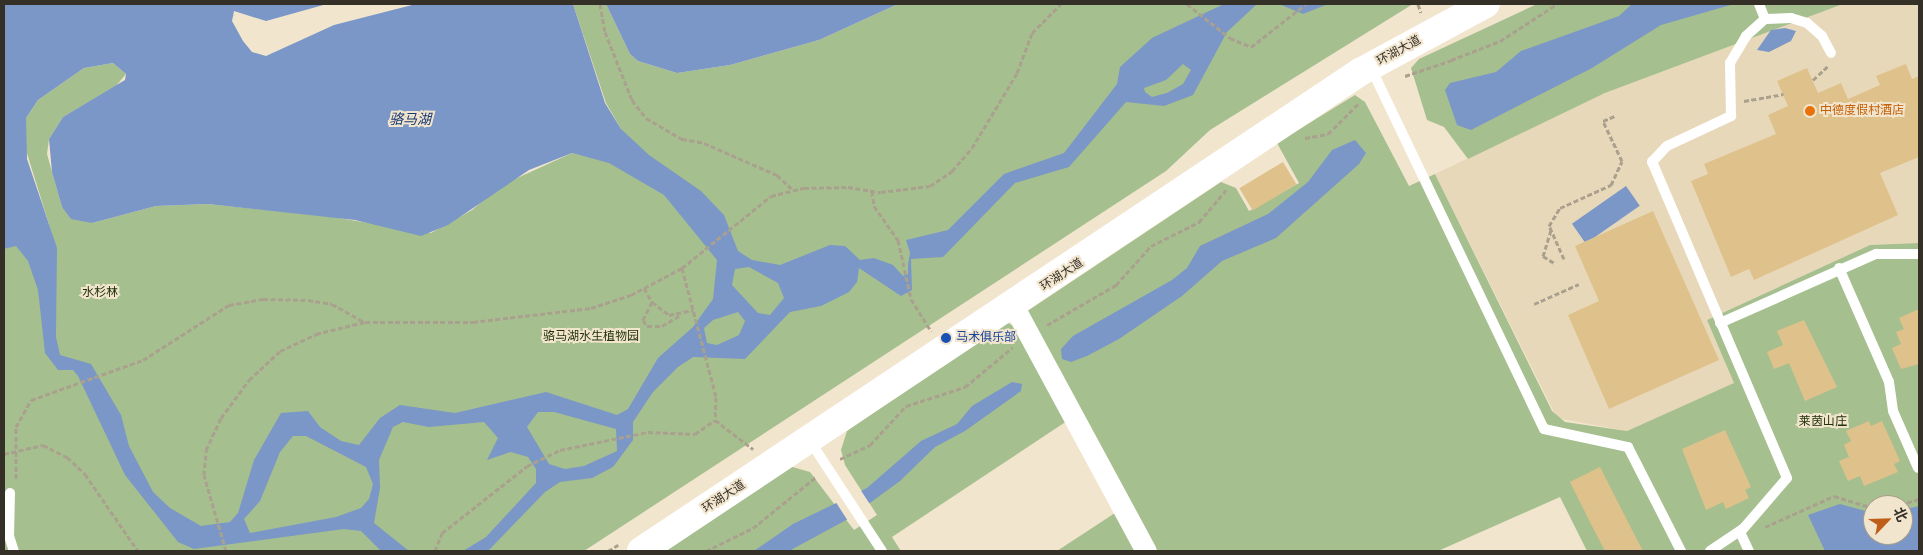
<!DOCTYPE html>
<html>
<head>
<meta charset="utf-8">
<style>
	body { margin:0 }
	#map { position:relative; width:1923px; height:555px; overflow:hidden; background:#f2e5ce; font-family:"DM Sans","Noto Sans SC",sans-serif }
	div>[style] { position:absolute }
	[style*='--x'] { left:calc(var(--x)*1px); top:calc(var(--y)*1px); width:calc(var(--w)*1px); rotate:calc(var(--a)*1deg) }
	.built>* { inset:0; background:#e8d8ba }
	.green>* { inset:0; background:#a6bf8f }
	.water>* { inset:0; background:#7a97c7; transform-origin:0 0 }
	.pier>* { inset:0; background:#f2e5ce }
	.building>* { inset:0; background:#dfc28b; transform-origin:0 0 }
	.path>* { height:3px; margin-top:-1.5px; transform-origin:0; background:repeating-linear-gradient(90deg,#aaa08e 0 5px,transparent 0 7.5px) }
	.lane>* { height:10px; margin:-5px; padding:0 5px; transform-origin:5px; border-radius:5px; background:#fff }
	.street>* { height:21px; margin:-10.5px; padding:0 10.5px; transform-origin:10.5px; border-radius:10.5px; background:#fff }
	.secondary>* { height:28px; margin:-14px; padding:0 14px; transform-origin:14px; border-radius:14px; background:#fff }
	.dots>* { width:14px; height:14px; translate:-50% -50%; box-sizing:border-box; border:2px solid #f2e5ce; border-radius:50% }
	span { translate:-50% -50%; white-space:nowrap; text-align:center; line-height:1.15; -webkit-text-stroke:4px #f2e5ce; paint-order:stroke }
	.street-label { font-size:12px; color:#353027 }
	.food-label { font-size:12px; color:#c56008 }
	.left { translate:0 -50%; text-align:left }
	.park-label { font-size:12px; color:#21320b }
	.transit-label { font-size:12px; color:#164399 }
	.water-label { font-size:14px; color:#163873; font-style:italic }
	.frame { position:absolute; inset:0; border:5px solid #353027; pointer-events:none }
	.north { position:absolute; left:1863px; top:495px; width:50px; height:50px; box-sizing:border-box; background:#f2e5ce; border:1px solid #a69d8b; border-radius:50%; rotate:66deg; font-size:14px; font-weight:700; line-height:20px; text-align:center; color:#353027 }
	.north::after { content:''; display:block; margin:auto; width:18px; height:22px; background:#be5e19; clip-path:polygon(50% 0,100% 100%,50% 72%,0 100%) }
</style>
</head>
<body>
<div id="map">
	<div class="built">
		<div style="clip-path:polygon(1843px 4px,1919px 4px,1919px 243px,1870px 245px,1707px 320px,1735px 383px,1627px 431px,1557px 418px,1435px 174px,1605px 93px)"></div>
	</div>
	<div class="green">
		<div style="clip-path:polygon(573px 4px,606px 4px,630px 54px,638px 61px,677px 73px,730px 65px,819px 40px,898px 4px,1413px 4px,1210px 130px,1166px 171px,584px 551px,4px 551px,4px 249px,52px 234px,25px 147px,26px 118px,38px 100px,84px 68px,113px 63px,126px 74px,116px 86px,63px 117px,49px 139px,47px 154px,62px 207px,92px 223px,156px 206px,208px 204px,326px 216px,431px 233px,472px 210px,500px 186px,572px 153px,609px 162px,621px 129px,606px 103px)"></div>
		<div style="clip-path:polygon(1537px 4px,1843px 4px,1605px 93px,1468px 159px,1444px 127px,1427px 120px,1411px 68px,1419px 59px)"></div>
		<div style="clip-path:polygon(evenodd,1355px 95px,1365px 102px,1409px 186px,1435px 174px,1552px 411px,1565px 422px,1627px 431px,1734px 383px,1707px 320px,1870px 245px,1919px 243px,1919px 551px,1587px 551px,1560px 497px,1438px 551px,1154px 551px,1026px 312px,1221px 182px,1236px 188px,1249px 211px,1299px 183px,1277px 143px,1355px 95px,1873px 505px,1903px 505px,1903px 535px,1873px 535px,1873px 505px)"></div>
		<div style="clip-path:polygon(1006px 322px,1014px 326px,1067px 421px,892px 537px,901px 551px,659px 551px,789px 466px,810px 472px,854px 530px,877px 515px,845px 465px,841px 450px,847px 431px)"></div>
		<div style="clip-path:polygon(1118px 511px,1138px 551px,1057px 551px)"></div>
	</div>
	<div class="water">
		<div style="clip-path:polygon(evenodd,4px 4px,327px 4px,266px 21px,234px 11px,232px 21px,243px 41px,252px 52px,266px 56px,334px 25px,416px 4px,573px 4px,605px 103px,621px 129px,649px 155px,701px 191px,724px 215px,738px 251px,752px 260px,780px 265px,830px 245px,845px 246px,860px 260px,874px 258px,893px 265px,903px 276px,908px 274px,908px 265px,910px 253px,906px 240px,948px 230px,1004px 174px,1064px 153px,1117px 84px,1120px 67px,1152px 38px,1224px 4px,1257px 4px,1227px 32px,1193px 95px,1164px 106px,1126px 102px,1069px 167px,1015px 183px,943px 257px,911px 259px,912px 290px,901px 296px,859px 268px,857px 282px,849px 292px,821px 306px,790px 312px,745px 359px,693px 357px,678px 367px,653px 392px,633px 422px,633px 440px,613px 467px,592px 478px,560px 482px,545px 492px,488px 551px,463px 551px,486px 537px,536px 483px,536px 469px,528px 457px,511px 452px,487px 460px,498px 438px,484px 422px,429px 427px,403px 422px,393px 427px,379px 460px,380px 488px,374px 523px,409px 551px,381px 551px,361px 531px,344px 529px,194px 549px,178px 542px,125px 475px,78px 376px,73px 370px,58px 370px,45px 353px,38px 290px,28px 261px,16px 246px,4px 249px,4px 4px,113px 63px,126px 74px,125px 80px,63px 117px,49px 139px,52px 172px,62px 207px,71px 219px,92px 223px,156px 206px,208px 204px,355px 220px,421px 236px,448px 225px,529px 170px,572px 153px,609px 163px,664px 195px,717px 260px,713px 299px,693px 327px,658px 358px,628px 409px,617px 415px,546px 392px,455px 413px,400px 405px,380px 418px,359px 445px,341px 441px,320px 427px,308px 411px,281px 413px,254px 460px,238px 513px,230px 522px,201px 526px,170px 508px,153px 492px,129px 446px,121px 415px,91px 364px,60px 355px,56px 337px,57px 248px,27px 159px,26px 118px,38px 100px,84px 68px,113px 63px,4px 4px,1183px 64px,1191px 70px,1183px 84px,1167px 93px,1152px 97px,1145px 92px,1144px 88px,1166px 80px,1183px 64px,4px 4px,749px 267px,778px 283px,784px 298px,770px 315px,758px 313px,732px 285px,735px 269px,749px 267px,4px 4px,738px 312px,745px 321px,739px 335px,717px 345px,707px 343px,704px 328px,713px 320px,738px 312px,4px 4px,538px 412px,554px 412px,616px 429px,617px 451px,584px 466px,565px 469px,549px 464px,527px 427px,538px 412px,4px 4px,293px 436px,306px 436px,366px 467px,373px 484px,369px 499px,361px 508px,336px 517px,250px 533px,244px 519px,260px 501px,280px 452px,293px 436px)"></div>
		<div style="clip-path:polygon(606px 4px,898px 4px,819px 40px,730px 65px,677px 73px,638px 61px,630px 54px)"></div>
		<div style="clip-path:polygon(1279px 4px,1328px 4px,1303px 14px)"></div>
		<div style="clip-path:polygon(1632px 4px,1734px 4px,1661px 25px,1592px 68px,1471px 130px,1457px 125px,1445px 90px,1450px 83px,1496px 72px,1521px 51px,1619px 16px)"></div>
		<div style="clip-path:polygon(1785px 28px,1796px 31px,1791px 41px,1769px 52px,1757px 50px,1771px 30px)"></div>
		<div style="clip-path:polygon(1355px 140px,1366px 153px,1359px 164px,1276px 238px,1222px 261px,1182px 296px,1119px 339px,1087px 356px,1071px 362px,1062px 359px,1061px 349px,1073px 336px,1172px 280px,1187px 268px,1200px 246px,1268px 214px,1308px 182px,1332px 150px)"></div>
		<div style="left:1626px;top:186px;width:24px;height:66px;rotate:55deg"></div>
		<div style="clip-path:polygon(1012px 382px,1022px 384px,1021px 391px,965px 431px,935px 447px,900px 481px,848px 519px,789px 551px,754px 551px,793px 524px,867px 488px,921px 441px,957px 424px,972px 406px)"></div>
		<div style="clip-path:polygon(1840px 504px,1873px 513px,1873px 535px,1903px 535px,1903px 510px,1919px 506px,1919px 551px,1825px 551px,1808px 515px)"></div>
	</div>
	<div class="pier">
		<div style="clip-path:polygon(860px 489px,871px 506px,848px 521px,835px 501px)"></div>
	</div>
	<div class="building">
		<div style="clip-path:polygon(1906px 64px,1912px 79px,1919px 76px,1919px 157px,1880px 173px,1898px 215px,1754px 280px,1749px 269px,1731px 277px,1691px 181px,1708px 174px,1704px 164px,1776px 134px,1768px 115px,1788px 106px,1777px 81px,1807px 68px,1818px 93px,1841px 83px,1848px 99px,1880px 85px,1876px 76px)"></div>
		<div style="left:1283px;top:162px;width:26px;height:51px;rotate:59deg"></div>
		<div style="clip-path:polygon(1653px 211px,1719px 360px,1609px 409px,1568px 315px,1599px 301px,1575px 246px)"></div>
		<div style="clip-path:polygon(1919px 309px,1919px 364px,1901px 369px,1892px 348px,1901px 344px,1896px 332px,1904px 329px,1899px 318px)"></div>
		<div style="clip-path:polygon(1804px 320px,1837px 387px,1805px 401px,1789px 363px,1774px 369px,1767px 352px,1783px 345px,1777px 331px)"></div>
		<div style="clip-path:polygon(1869px 421px,1871px 426px,1882px 421px,1900px 461px,1894px 464px,1898px 472px,1864px 486px,1860px 476px,1848px 481px,1839px 461px,1849px 457px,1844px 445px,1851px 441px,1846px 431px)"></div>
		<div style="clip-path:polygon(1725px 430px,1751px 487px,1745px 490px,1749px 498px,1726px 509px,1723px 502px,1706px 510px,1682px 449px)"></div>
		<div style="clip-path:polygon(1600px 467px,1631px 528px,1643px 551px,1605px 551px,1593px 528px,1570px 482px)"></div>
	</div>
	<div class="path">
		<div style="--x:600;--y:4;--w:28;--a:80"></div>
		<div style="--x:605;--y:32;--w:73;--a:68.3"></div>
		<div style="--x:632;--y:100;--w:23;--a:52"></div>
		<div style="--x:646;--y:118;--w:42;--a:30.3"></div>
		<div style="--x:682;--y:139;--w:22;--a:10"></div>
		<div style="--x:704;--y:143;--w:80;--a:23.7"></div>
		<div style="--x:777;--y:175;--w:23;--a:43"></div>
		<div style="--x:1187;--y:4;--w:55;--a:38.3"></div>
		<div style="--x:1230;--y:38;--w:23;--a:23"></div>
		<div style="--x:1251;--y:47;--w:70;--a:-38"></div>
		<div style="--x:1418;--y:4;--w:9;--a:72"></div>
		<div style="--x:1451;--y:60;--w:53;--a:-21.2"></div>
		<div style="--x:1500;--y:41;--w:68;--a:-33"></div>
		<div style="--x:1405;--y:76;--w:50;--a:-18.8"></div>
		<div style="--x:1813;--y:80;--w:21;--a:-43"></div>
		<div style="--x:1744;--y:101;--w:40;--a:-10"></div>
		<div style="--x:1305;--y:138;--w:23;--a:-10"></div>
		<div style="--x:1328;--y:134;--w:44;--a:-45"></div>
		<div style="--x:872;--y:191;--w:15;--a:82"></div>
		<div style="--x:874;--y:206;--w:42;--a:54.8"></div>
		<div style="--x:898;--y:240;--w:60;--a:77.6"></div>
		<div style="--x:911;--y:299;--w:38;--a:58"></div>
		<div style="--x:1551;--y:230;--w:27;--a:107"></div>
		<div style="--x:1543;--y:256;--w:13;--a:32"></div>
		<div style="--x:1564;--y:259;--w:36;--a:-114"></div>
		<div style="--x:1549;--y:226;--w:21;--a:-59"></div>
		<div style="--x:1560;--y:208;--w:56;--a:-24.3"></div>
		<div style="--x:1611;--y:185;--w:26;--a:-65"></div>
		<div style="--x:1622;--y:161;--w:44;--a:-115.4"></div>
		<div style="--x:1603;--y:121;--w:13;--a:-23"></div>
		<div style="--x:682;--y:268;--w:133;--a:75.2"></div>
		<div style="--x:716;--y:397;--w:23;--a:92"></div>
		<div style="--x:715;--y:420;--w:48;--a:37.3"></div>
		<div style="--x:644;--y:288;--w:16;--a:60"></div>
		<div style="--x:652;--y:302;--w:21;--a:37"></div>
		<div style="--x:669;--y:315;--w:25;--a:-12"></div>
		<div style="--x:652;--y:302;--w:20;--a:117"></div>
		<div style="--x:643;--y:320;--w:7;--a:56"></div>
		<div style="--x:647;--y:326;--w:15;--a:0"></div>
		<div style="--x:662;--y:326;--w:21;--a:-31"></div>
		<div style="--x:1534;--y:304;--w:49;--a:-24"></div>
		<div style="--x:1047;--y:325;--w:80;--a:-30.1"></div>
		<div style="--x:1116;--y:285;--w:52;--a:-48.1"></div>
		<div style="--x:1151;--y:246;--w:54;--a:-26.6"></div>
		<div style="--x:1199;--y:222;--w:42;--a:-49.8"></div>
		<div style="--x:4;--y:454;--w:40;--a:-13"></div>
		<div style="--x:43;--y:445;--w:27;--a:27"></div>
		<div style="--x:67;--y:457;--w:25;--a:43"></div>
		<div style="--x:85;--y:474;--w:93;--a:55.5"></div>
		<div style="--x:840;--y:459;--w:33;--a:-25"></div>
		<div style="--x:870;--y:445;--w:53;--a:-47.3"></div>
		<div style="--x:906;--y:406;--w:62;--a:-17.9"></div>
		<div style="--x:965;--y:387;--w:62;--a:-39.8"></div>
		<div style="--x:16;--y:479;--w:52;--a:-90"></div>
		<div style="--x:16;--y:427;--w:31;--a:-61"></div>
		<div style="--x:31;--y:400;--w:119;--a:-19.7"></div>
		<div style="--x:143;--y:360;--w:102;--a:-32.6"></div>
		<div style="--x:229;--y:305;--w:35;--a:-10"></div>
		<div style="--x:263;--y:299;--w:45;--a:1.3"></div>
		<div style="--x:308;--y:300;--w:24;--a:9"></div>
		<div style="--x:332;--y:304;--w:37;--a:29"></div>
		<div style="--x:1900;--y:505;--w:20;--a:-18"></div>
		<div style="--x:1765;--y:527;--w:76;--a:-24.2"></div>
		<div style="--x:1834;--y:496;--w:41;--a:17.1"></div>
		<div style="--x:226;--y:551;--w:79;--a:-106.1"></div>
		<div style="--x:204;--y:475;--w:25;--a:-85"></div>
		<div style="--x:206;--y:450;--w:35;--a:-65"></div>
		<div style="--x:221;--y:418;--w:47;--a:-53.6"></div>
		<div style="--x:249;--y:380;--w:42;--a:-43.1"></div>
		<div style="--x:280;--y:351;--w:40;--a:-25"></div>
		<div style="--x:316;--y:334;--w:50;--a:-13.8"></div>
		<div style="--x:365;--y:322;--w:108;--a:0"></div>
		<div style="--x:473;--y:322;--w:119;--a:-6.8"></div>
		<div style="--x:591;--y:308;--w:42;--a:-18"></div>
		<div style="--x:631;--y:295;--w:58;--a:-27.9"></div>
		<div style="--x:682;--y:268;--w:114;--a:-39"></div>
		<div style="--x:771;--y:196;--w:34;--a:-14"></div>
		<div style="--x:804;--y:188;--w:44;--a:-1.3"></div>
		<div style="--x:848;--y:187;--w:33;--a:9"></div>
		<div style="--x:881;--y:192;--w:49;--a:-7"></div>
		<div style="--x:930;--y:186;--w:27;--a:-34"></div>
		<div style="--x:952;--y:171;--w:30;--a:-49"></div>
		<div style="--x:972;--y:148;--w:87;--a:-59"></div>
		<div style="--x:1017;--y:73;--w:43;--a:-69.4"></div>
		<div style="--x:1032;--y:33;--w:41;--a:-45"></div>
		<div style="--x:435;--y:551;--w:19;--a:-69"></div>
		<div style="--x:442;--y:533;--w:108;--a:-38.2"></div>
		<div style="--x:527;--y:466;--w:37;--a:-26"></div>
		<div style="--x:560;--y:450;--w:90;--a:-11.6"></div>
		<div style="--x:648;--y:432;--w:47;--a:2.4"></div>
		<div style="--x:695;--y:434;--w:24;--a:-35"></div>
		<div style="--x:608;--y:551;--w:12;--a:-31"></div>
		<div style="--x:706;--y:551;--w:52;--a:-26.1"></div>
		<div style="--x:753;--y:528;--w:81;--a:-39"></div>
	</div>
	<div class="lane">
		<div style="--x:1765;--y:19;--w:26;--a:-2"></div>
		<div style="--x:1791;--y:18;--w:17;--a:17"></div>
		<div style="--x:1807;--y:23;--w:20;--a:41"></div>
		<div style="--x:1822;--y:36;--w:19;--a:62"></div>
		<div style="--x:1371;--y:68;--w:400;--a:64.4"></div>
		<div style="--x:1544;--y:429;--w:86;--a:12.1"></div>
		<div style="--x:1628;--y:447;--w:117;--a:63"></div>
		<div style="--x:1839;--y:268;--w:124;--a:66.3"></div>
		<div style="--x:1889;--y:382;--w:29;--a:82"></div>
		<div style="--x:1893;--y:411;--w:62;--a:66.3"></div>
		<div style="--x:1720;--y:323;--w:171;--a:-23.9"></div>
		<div style="--x:1876;--y:254;--w:43;--a:0"></div>
		<div style="--x:810;--y:441;--w:131;--a:56.8"></div>
		<div style="--x:10;--y:493;--w:43;--a:91.3"></div>
		<div style="--x:9;--y:536;--w:16;--a:72"></div>
		<div style="--x:1740;--y:532;--w:21;--a:65"></div>
		<div style="--x:1710;--y:551;--w:40;--a:-34"></div>
		<div style="--x:1743;--y:529;--w:67;--a:-49.2"></div>
		<div style="--x:1787;--y:478;--w:344;--a:-113.1"></div>
		<div style="--x:1652;--y:162;--w:22;--a:-47"></div>
		<div style="--x:1667;--y:146;--w:71;--a:-25.1"></div>
		<div style="--x:1731;--y:116;--w:53;--a:-91.1"></div>
		<div style="--x:1730;--y:63;--w:31;--a:-59"></div>
		<div style="--x:1746;--y:36;--w:25;--a:-42"></div>
		<div style="--x:1765;--y:19;--w:16;--a:-112"></div>
	</div>
	<div class="street">
		<div style="--x:1014;--y:307;--w:277;--a:61.6"></div>
	</div>
	<div class="secondary">
		<div style="--x:641;--y:551;--w:864;--a:-33.67"></div>
		<div style="--x:1360;--y:72;--w:143;--a:-28.4"></div>
	</div>
	<div class="dots">
		<div style="left:1810px;top:111px;background:#e8710a"></div>
		<div style="left:946px;top:338px;background:#1a4fb4"></div>
	</div>
	<div class="street-label">
		<span style="left:1399px;top:51px;rotate:-29deg">环湖大道</span>
		<span style="left:1062px;top:275px;rotate:-33deg">环湖大道</span>
		<span style="left:724px;top:497px;rotate:-33deg">环湖大道</span>
	</div>
	<div class="food-label">
		<span class="left" style="left:1820px;top:111px">中德度假村酒店</span>
	</div>
	<div class="park-label">
		<span style="left:100px;top:293px">水杉林</span>
		<span style="left:591px;top:337px">骆马湖水生植物园</span>
		<span style="left:1823px;top:422px">莱茵山庄</span>
	</div>
	<div class="transit-label">
		<span class="left" style="left:956px;top:338px">马术俱乐部</span>
	</div>
	<div class="water-label">
		<span style="left:410px;top:119px">骆马湖</span>
	</div>
	<div class="frame"></div>
	<div class="north">北</div>
</div>
</body>
</html>
